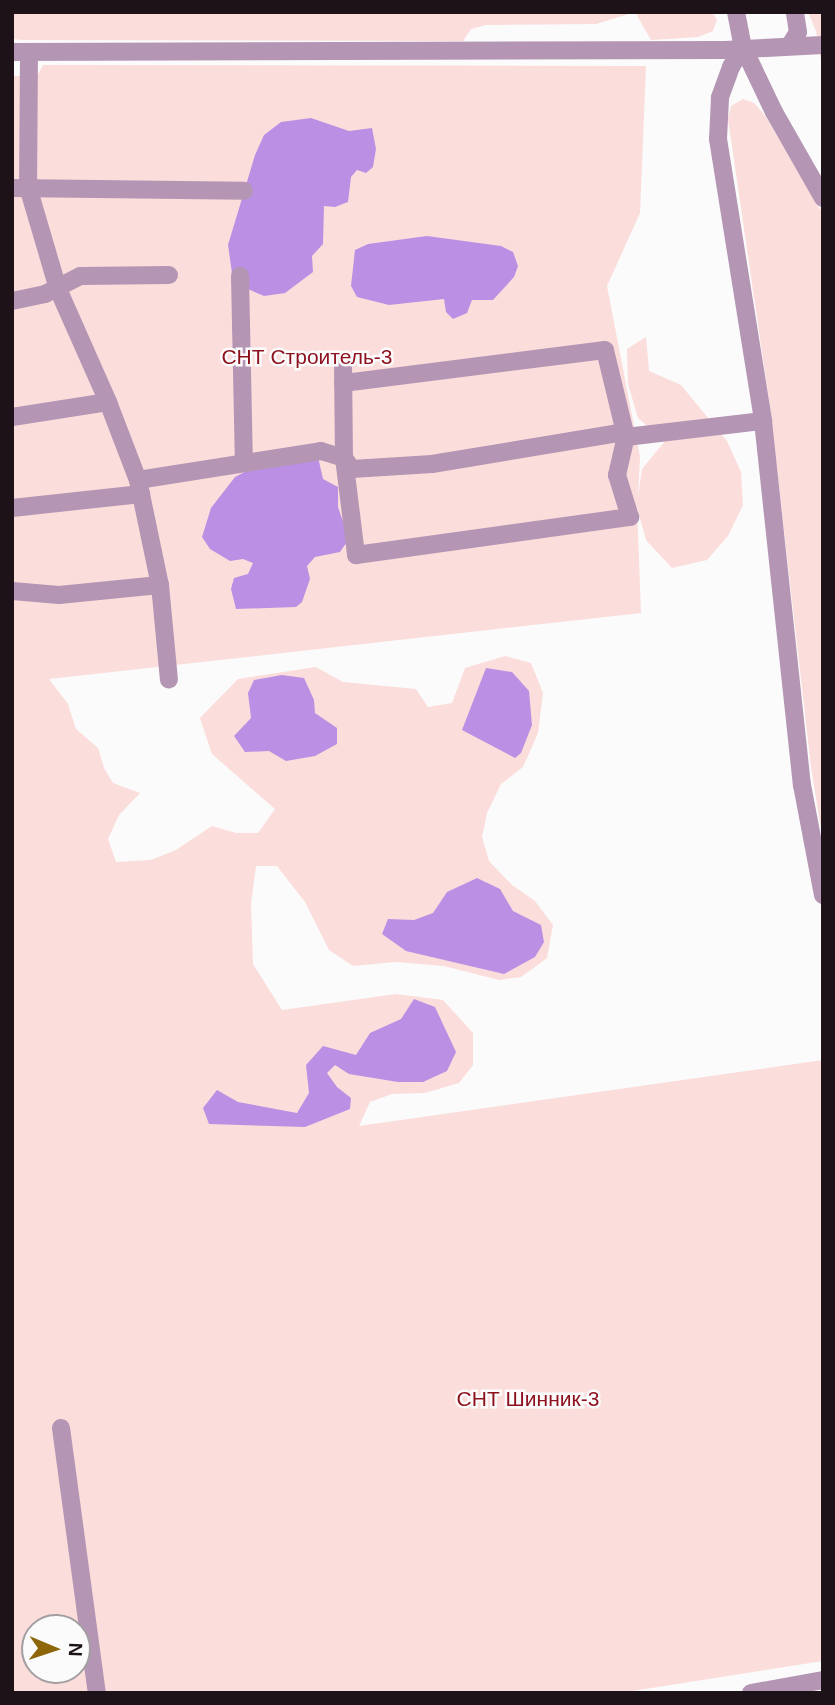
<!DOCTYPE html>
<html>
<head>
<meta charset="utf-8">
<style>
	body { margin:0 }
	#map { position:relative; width:835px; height:1705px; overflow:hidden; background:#fbfbfb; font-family:Arial,sans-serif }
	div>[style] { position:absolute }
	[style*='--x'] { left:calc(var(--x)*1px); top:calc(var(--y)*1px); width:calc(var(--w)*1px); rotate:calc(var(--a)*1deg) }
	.green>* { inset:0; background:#fbdddb }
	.water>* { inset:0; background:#bb90e4 }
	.minor>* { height:18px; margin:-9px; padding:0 9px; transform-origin:9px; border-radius:9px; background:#b495b4 }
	span { translate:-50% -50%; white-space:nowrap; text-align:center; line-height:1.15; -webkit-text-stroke:5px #fbfbfb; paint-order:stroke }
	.park-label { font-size:21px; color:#8d101d }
	.frame { position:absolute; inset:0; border:14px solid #1e1219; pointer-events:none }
	.north { position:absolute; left:21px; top:1614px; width:70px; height:70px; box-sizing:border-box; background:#fbfbfb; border:2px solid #a39ea1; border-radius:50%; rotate:92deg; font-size:19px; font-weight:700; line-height:28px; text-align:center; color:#1e1219 }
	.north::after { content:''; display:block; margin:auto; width:24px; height:32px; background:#8e660a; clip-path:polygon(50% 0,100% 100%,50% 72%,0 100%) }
</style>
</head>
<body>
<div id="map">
	<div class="green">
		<div style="clip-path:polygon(12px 12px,712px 12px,717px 20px,713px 31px,698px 37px,651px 40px,635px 12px,596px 24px,486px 25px,471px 29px,463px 41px,23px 40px,12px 39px)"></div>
		<div style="clip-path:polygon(808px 12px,823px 12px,823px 71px,816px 31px)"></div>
		<div style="clip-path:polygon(evenodd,43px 65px,646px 66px,640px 213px,607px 286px,640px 457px,638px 497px,642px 469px,665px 441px,638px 418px,628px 384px,627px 349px,646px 337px,649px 371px,681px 385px,727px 441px,741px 472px,743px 505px,728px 536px,707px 560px,672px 568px,646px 540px,637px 507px,641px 613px,49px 679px,68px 704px,76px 729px,98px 748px,104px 768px,113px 783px,140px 793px,119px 815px,108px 839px,116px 862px,151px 860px,176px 850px,212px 826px,236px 833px,258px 833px,275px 809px,212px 754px,200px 718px,238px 679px,316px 667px,343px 682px,416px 689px,428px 707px,452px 703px,465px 668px,505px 656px,531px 663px,543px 693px,538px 733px,523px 767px,501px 784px,487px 813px,482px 837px,489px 861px,512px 885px,535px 901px,553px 925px,547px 958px,521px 977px,499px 980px,444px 966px,396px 962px,353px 966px,329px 950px,305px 902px,277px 866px,256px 866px,251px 904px,253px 964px,282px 1010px,396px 994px,443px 1000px,473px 1033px,473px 1065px,459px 1083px,425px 1093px,392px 1094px,370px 1102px,359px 1126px,823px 1060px,823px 1661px,620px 1693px,12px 1693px,12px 76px,37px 76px,43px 65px,35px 1628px,77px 1628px,77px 1670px,35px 1670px,35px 1628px)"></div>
		<div style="clip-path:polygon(743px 99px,754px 103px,764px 114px,823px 214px,823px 842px,811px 767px,770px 407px,728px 119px,731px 106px)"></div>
	</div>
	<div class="water">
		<div style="clip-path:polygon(311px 118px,349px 131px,372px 128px,376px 149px,373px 167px,366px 173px,357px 170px,351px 177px,348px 202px,335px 207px,324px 206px,323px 244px,312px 256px,313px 272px,285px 293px,264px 296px,248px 289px,232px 273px,228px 245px,255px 155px,264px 135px,281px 122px)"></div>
		<div style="clip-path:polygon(427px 236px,501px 246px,513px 252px,518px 266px,514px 277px,493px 300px,472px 300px,467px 313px,453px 319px,446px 312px,444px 299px,389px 305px,357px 297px,351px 286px,355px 250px,368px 244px)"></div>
		<div style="clip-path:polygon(318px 457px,323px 479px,338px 487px,338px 507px,349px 539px,340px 552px,315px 557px,307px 566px,310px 579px,302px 602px,296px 607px,236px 609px,231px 589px,234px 578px,248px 574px,253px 563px,243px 559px,230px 561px,210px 549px,202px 537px,211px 508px,235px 477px,256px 466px)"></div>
		<div style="clip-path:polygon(486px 668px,512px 672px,529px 691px,532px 725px,521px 753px,515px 758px,462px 730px)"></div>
		<div style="clip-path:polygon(282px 675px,304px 678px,314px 700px,315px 713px,337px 728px,337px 744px,315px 756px,286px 761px,269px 751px,245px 752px,234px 736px,251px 718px,248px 693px,254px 680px)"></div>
		<div style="clip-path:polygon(477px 878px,500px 889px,513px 911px,541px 925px,544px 942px,535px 957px,504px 974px,406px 951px,382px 934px,388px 919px,414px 920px,433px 913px,447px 892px)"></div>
		<div style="clip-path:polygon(414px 999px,435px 1007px,456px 1052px,447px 1071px,423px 1082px,398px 1082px,349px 1074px,335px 1065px,327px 1073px,337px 1087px,351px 1098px,350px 1109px,305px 1127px,209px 1124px,203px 1108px,217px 1090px,238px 1102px,297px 1113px,309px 1093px,306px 1065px,323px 1046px,356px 1055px,370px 1033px,401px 1019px)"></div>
	</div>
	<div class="minor">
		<div style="--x:736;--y:12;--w:36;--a:79"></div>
		<div style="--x:743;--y:47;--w:72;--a:64.5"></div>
		<div style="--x:774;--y:112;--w:99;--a:60.3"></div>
		<div style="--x:790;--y:45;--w:15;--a:-58"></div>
		<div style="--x:798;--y:32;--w:20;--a:-99"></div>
		<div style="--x:743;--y:47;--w:23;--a:121"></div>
		<div style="--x:731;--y:67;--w:33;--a:110"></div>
		<div style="--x:720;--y:98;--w:41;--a:92.8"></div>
		<div style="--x:718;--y:139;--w:286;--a:80.9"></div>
		<div style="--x:763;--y:421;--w:366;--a:83.9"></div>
		<div style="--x:802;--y:785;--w:112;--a:79.2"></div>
		<div style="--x:12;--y:52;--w:713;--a:-0.16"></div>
		<div style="--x:725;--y:50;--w:98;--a:-2.9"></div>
		<div style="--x:29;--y:52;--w:135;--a:90.4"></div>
		<div style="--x:28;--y:187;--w:106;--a:73.6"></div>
		<div style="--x:58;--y:289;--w:124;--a:66.1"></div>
		<div style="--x:108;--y:402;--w:84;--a:69"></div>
		<div style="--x:138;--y:480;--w:107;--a:78.2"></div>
		<div style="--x:160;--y:585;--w:95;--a:84.6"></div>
		<div style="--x:12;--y:188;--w:232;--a:0.7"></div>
		<div style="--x:240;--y:276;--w:187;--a:88.8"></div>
		<div style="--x:12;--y:301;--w:34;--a:-12"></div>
		<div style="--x:45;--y:294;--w:39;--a:-27"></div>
		<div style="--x:80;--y:276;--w:89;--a:-0.6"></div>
		<div style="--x:343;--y:363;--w:95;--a:89.4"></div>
		<div style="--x:344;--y:458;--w:98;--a:82.9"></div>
		<div style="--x:356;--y:555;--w:277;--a:-7.9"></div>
		<div style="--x:630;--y:517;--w:44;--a:-107.2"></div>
		<div style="--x:617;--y:475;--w:39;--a:-77"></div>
		<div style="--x:626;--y:437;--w:89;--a:-103.6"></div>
		<div style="--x:605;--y:350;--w:264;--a:172.8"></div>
		<div style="--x:12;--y:417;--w:97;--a:-8.9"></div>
		<div style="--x:626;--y:437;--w:138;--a:-6.7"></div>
		<div style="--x:138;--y:480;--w:185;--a:-9"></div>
		<div style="--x:321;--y:451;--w:24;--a:17"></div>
		<div style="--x:344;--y:458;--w:14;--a:54"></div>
		<div style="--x:352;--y:469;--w:80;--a:-3.6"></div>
		<div style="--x:432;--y:464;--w:196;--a:-9.4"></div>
		<div style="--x:12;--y:508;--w:130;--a:-6.2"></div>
		<div style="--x:12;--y:591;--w:47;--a:4.9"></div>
		<div style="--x:59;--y:595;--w:101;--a:-5.7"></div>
		<div style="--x:61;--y:1428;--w:267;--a:82.3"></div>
		<div style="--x:751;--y:1693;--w:73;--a:-10.2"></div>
	</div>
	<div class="park-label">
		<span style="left:307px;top:357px">СНТ Строитель-3</span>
		<span style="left:528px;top:1399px">СНТ Шинник-3</span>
	</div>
	<div class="frame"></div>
	<div class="north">N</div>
</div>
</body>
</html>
